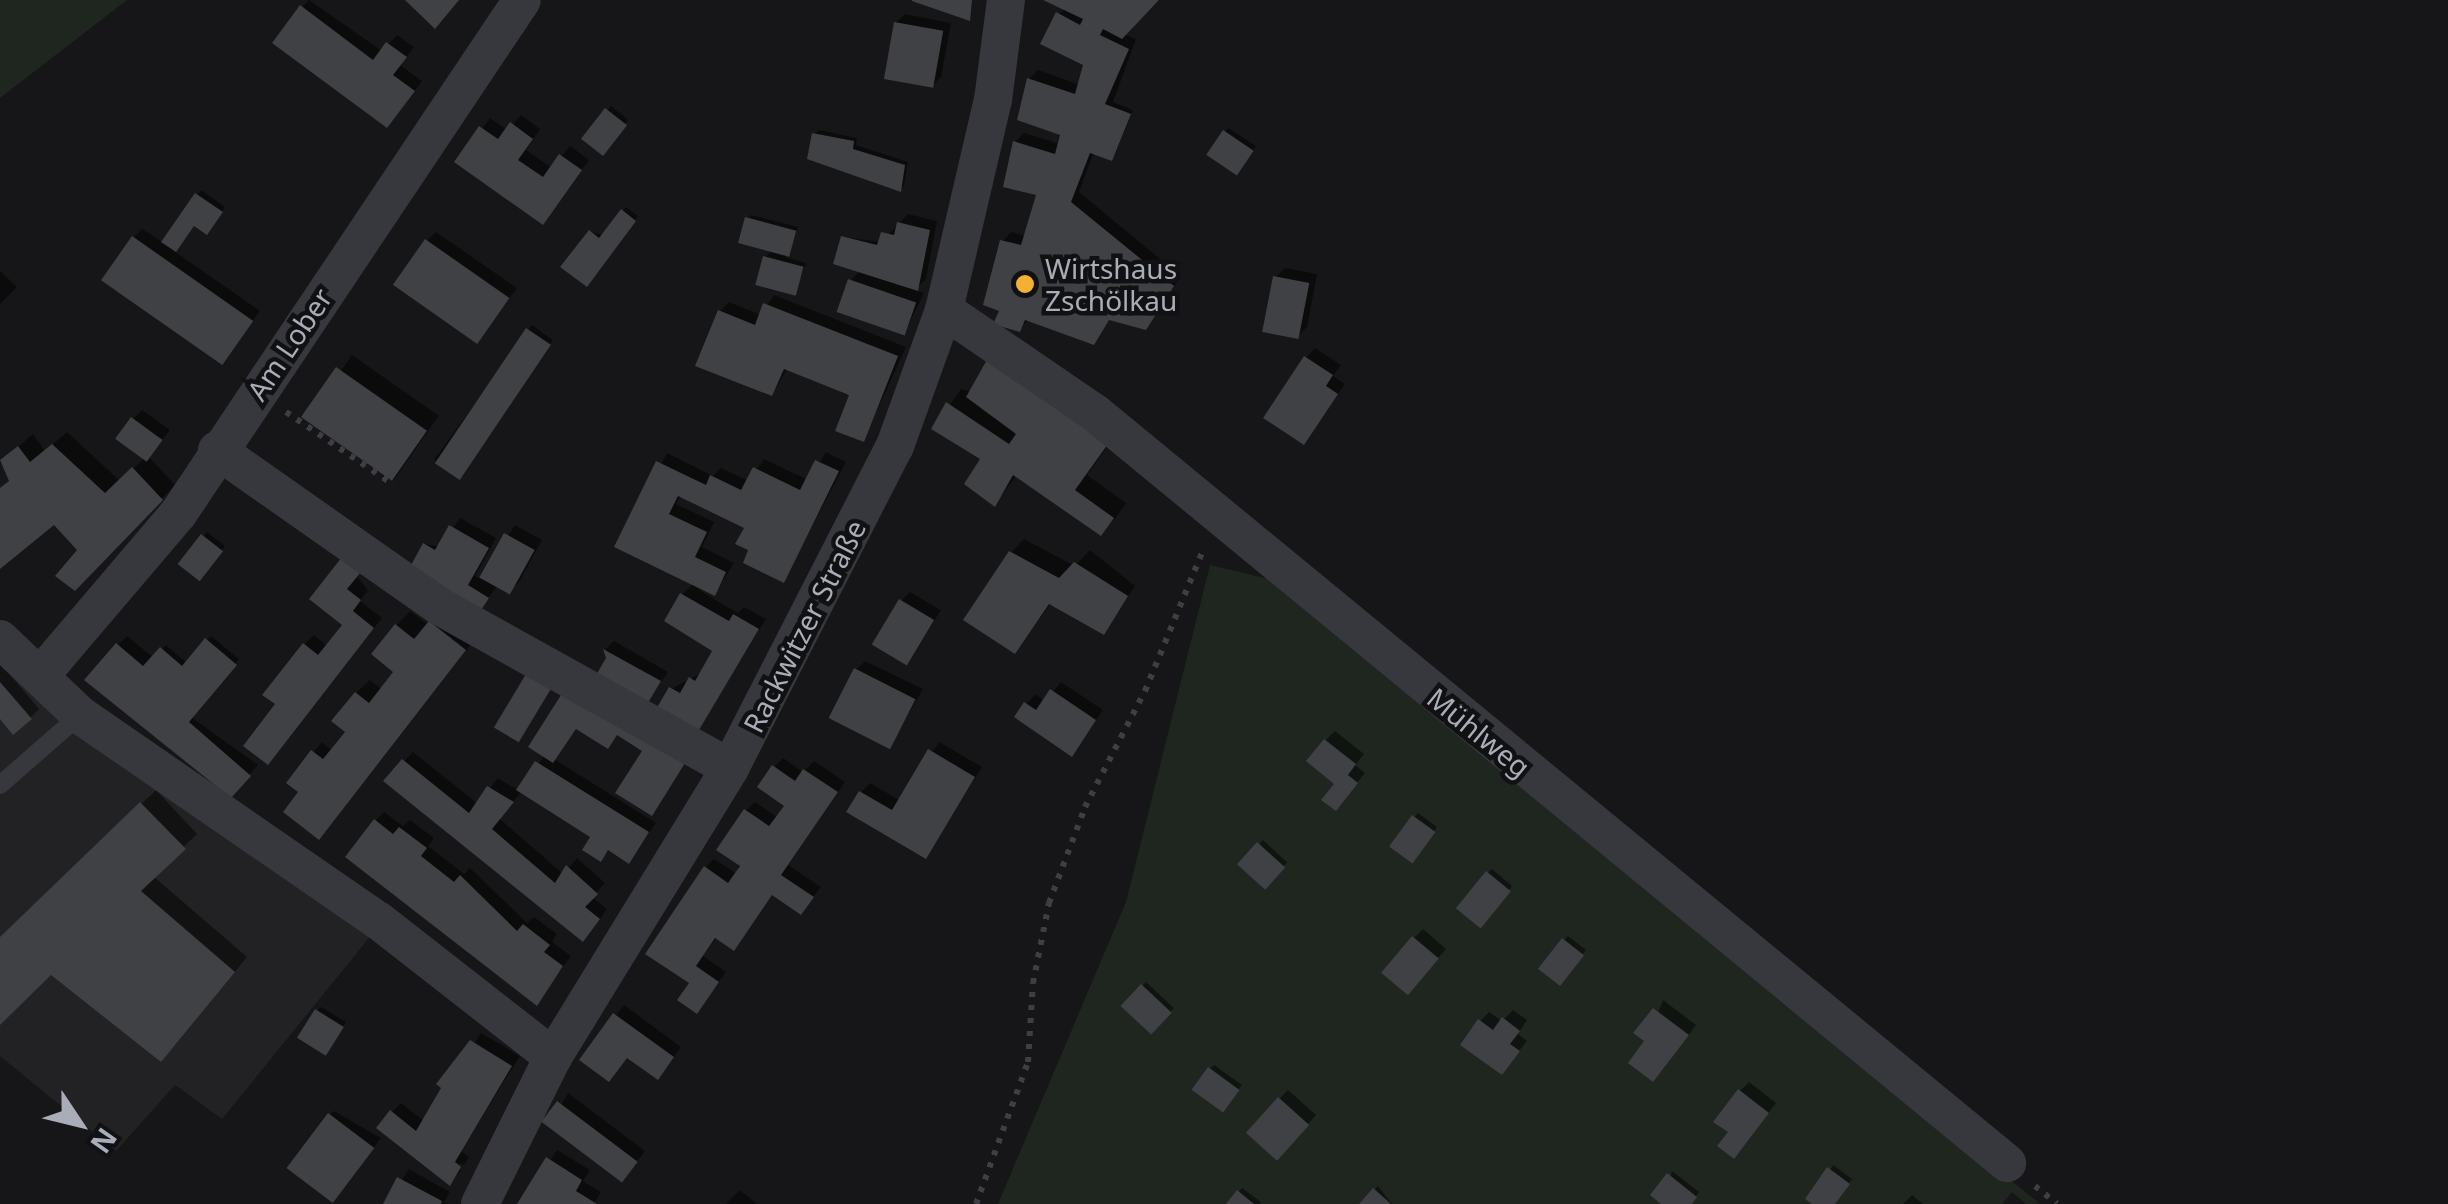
<!DOCTYPE html>
<html>
<head>
<meta charset="utf-8">
<style>
	body { margin:0 }
	#map { position:relative; width:2448px; height:1204px; overflow:hidden; background:#161618; font-family:"Noto Sans",sans-serif }
	div>[style] { position:absolute }
	[style*='--x'] { left:calc(var(--x)*1px); top:calc(var(--y)*1px); width:calc(var(--w)*1px); rotate:calc(var(--a)*1deg) }
	.built>* { inset:0; background:#222225 }
	.green>* { inset:0; background:#1e261f }
	.shadow>* { inset:0; background:#0007; transform-origin:0 0 }
	.building>* { inset:0; background:#404145; transform-origin:0 0 }
	.path>* { height:6px; margin-top:-3px; transform-origin:0; background:repeating-linear-gradient(90deg,#3d3f44 0 5px,transparent 0 13px) }
	.lane>* { height:18px; margin:-9px; padding:0 9px; transform-origin:9px; border-radius:9px; background:#37383d }
	.street>* { height:38px; margin:-19px; padding:0 19px; transform-origin:19px; border-radius:19px; background:#37383d }
	.dots>* { width:28px; height:28px; translate:-50% -50%; box-sizing:border-box; border:5px solid #111113; border-radius:50% }
	span { translate:-50% -50%; white-space:nowrap; text-align:center; line-height:1.15; -webkit-text-stroke:9px #111113; paint-order:stroke }
	.poi-label { font-size:28px; color:#a8adb8 }
	.left { translate:0 -50%; text-align:left }
	.street-label { font-size:28px; color:#a8adb8 }
	.north { position:absolute; left:30px; top:1074px; width:100px; height:100px; -webkit-text-stroke:8px #111113; paint-order:stroke; rotate:125deg; font-size:28px; font-weight:700; line-height:40px; text-align:center; color:#a8adb8 }
	.north::after { content:''; display:block; margin:auto; width:35px; height:45px; background:#a8adb8; clip-path:polygon(50% 0,100% 100%,50% 72%,0 100%) }
</style>
</head>
<body>
<div id="map">
	<div class="built">
		<div style="clip-path:polygon(0 633px,382px 922px,222px 1119px,175px 1085px,116px 1151px,0 1056px)"></div>
	</div>
	<div class="green">
		<div style="clip-path:polygon(0 0,127px 0,0 98px)"></div>
		<div style="clip-path:polygon(1210px 565px,1273px 580px,2040px 1204px,2026px 1204px,2012px 1192px,2002px 1204px,998px 1204px,1126px 902px)"></div>
	</div>
	<div class="shadow">
		<div style="clip-path:polygon(309px 0,382px 51px,397px 35px,414px 47px,400px 65px,422px 81px,396px 116px,302px 7px)"></div>
		<div style="clip-path:polygon(1051px 0,1160px 0,1124px 34px,1136px 39px,1113px 102px,1133px 110px,1115px 155px,1094px 152px,1079px 192px,1181px 276px,1145px 327px,1113px 308px,1094px 342px,1029px 319px,1020px 329px,1002px 309px,1002px 242px,1011px 232px,1026px 236px,1040px 194px,1015px 142px,1024px 133px,1060px 144px,1062px 134px,1029px 79px,1038px 70px,1080px 85px,1086px 64px,1059px 14px,1065px 8px)"></div>
		<div style="clip-path:polygon(905px 14px,951px 23px,941px 77px,932px 86px,896px 23px)"></div>
		<div style="left:611px;top:106px;width:22px;height:42px;rotate:39deg"></div>
		<div style="clip-path:polygon(521px 115px,540px 129px,526px 150px,552px 168px,570px 146px,589px 160px,551px 212px,458px 161px,490px 118px,507px 130px)"></div>
		<div style="clip-path:polygon(1228px 128px,1256px 146px,1241px 169px,1225px 132px)"></div>
		<div style="clip-path:polygon(819px 130px,857px 138px,856px 145px,908px 162px,904px 186px,900px 189px,815px 134px)"></div>
		<div style="clip-path:polygon(201px 190px,225px 207px,211px 228px,195px 223px,174px 251px,260px 311px,222px 361px,133px 238px,142px 229px,164px 243px)"></div>
		<div style="clip-path:polygon(626px 207px,638px 216px,590px 280px,591px 232px,604px 235px)"></div>
		<div style="clip-path:polygon(908px 214px,937px 221px,926px 279px,915px 290px,924px 293px,905px 332px,850px 281px,859px 272px,843px 237px,881px 242px)"></div>
		<div style="clip-path:polygon(751px 215px,798px 227px,785px 257px,806px 263px,795px 293px,766px 257px,773px 249px,747px 219px)"></div>
		<div style="clip-path:polygon(436px 232px,517px 288px,477px 340px,427px 241px)"></div>
		<div style="clip-path:polygon(1285px 268px,1317px 274px,1307px 327px,1298px 336px,1275px 278px)"></div>
		<div style="clip-path:polygon(0 271px,17px 287px,0 304px)"></div>
		<div style="clip-path:polygon(774px 295px,906px 347px,864px 439px,852px 393px,788px 368px,772px 394px,720px 311px,729px 302px,761px 315px)"></div>
		<div style="left:532px;top:325px;width:26px;height:166px;rotate:36deg"></div>
		<div style="clip-path:polygon(1315px 348px,1341px 365px,1333px 376px,1345px 384px,1304px 442px,1306px 358px)"></div>
		<div style="left:352px;top:355px;width:106px;height:78px;rotate:35deg"></div>
		<div style="clip-path:polygon(961px 389px,1120px 429px,1087px 475px,1126px 503px,1115px 519px,1101px 533px,1017px 475px,995px 504px,983px 458px,934px 428px)"></div>
		<div style="clip-path:polygon(142px 410px,170px 430px,149px 457px,175px 485px,75px 588px,80px 550px,55px 521px,0 566px,0 489px,11px 480px,0 462px,33px 434px,45px 451px,67px 432px,120px 481px,145px 458px,133px 419px)"></div>
		<div style="clip-path:polygon(826px 452px,846px 462px,784px 580px,752px 549px,747px 527px,681px 495px,676px 504px,714px 522px,702px 547px,734px 563px,715px 593px,697px 589px,738px 613px,744px 607px,766px 619px,696px 732px,671px 689px,703px 672px,716px 650px,682px 595px,694px 583px,617px 546px,667px 453px,713px 476px,721px 468px,749px 481px,764px 459px,808px 480px)"></div>
		<div style="clip-path:polygon(460px 518px,496px 538px,475px 576px,481px 579px,515px 525px,542px 540px,519px 582px,510px 591px,498px 585px,481px 607px,425px 544px,440px 547px)"></div>
		<div style="clip-path:polygon(207px 532px,225px 546px,203px 575px,180px 564px)"></div>
		<div style="clip-path:polygon(1024px 539px,1075px 566px,1090px 550px,1135px 586px,1104px 632px,1052px 602px,1015px 651px,1011px 553px)"></div>
		<div style="clip-path:polygon(343px 559px,368px 590px,360px 601px,382px 618px,295px 728px,278px 704px,305px 644px,314px 635px,328px 647px,345px 624px)"></div>
		<div style="clip-path:polygon(910px 592px,941px 610px,909px 662px,901px 601px)"></div>
		<div style="clip-path:polygon(444px 609px,478px 635px,328px 828px,289px 782px,322px 742px,333px 751px,348px 731px,356px 693px,370px 680px,383px 690px,397px 671px,375px 654px,397px 625px,410px 611px,428px 625px)"></div>
		<div style="clip-path:polygon(127px 636px,154px 658px,166px 645px,187px 663px,211px 636px,239px 659px,191px 717px,258px 765px,231px 795px,118px 645px)"></div>
		<div style="clip-path:polygon(614px 641px,668px 672px,646px 703px,609px 658px,606px 649px)"></div>
		<div style="clip-path:polygon(865px 661px,923px 689px,890px 746px,856px 670px)"></div>
		<div style="clip-path:polygon(0 663px,39px 709px,30px 718px,0 716px)"></div>
		<div style="clip-path:polygon(1061px 682px,1103px 710px,1072px 753px,1017px 716px,1035px 694px,1045px 701px)"></div>
		<div style="clip-path:polygon(564px 696px,694px 751px,652px 813px,645px 750px,617px 733px,578px 727px,554px 759px,656px 823px,629px 860px,610px 849px,600px 859px,594px 836px,522px 791px,499px 818px,563px 874px,577px 858px,605px 883px,592px 897px,607px 909px,592px 930px,404px 761px,413px 752px,478px 804px,498px 778px,519px 791px,545px 755px)"></div>
		<div style="clip-path:polygon(1335px 731px,1364px 754px,1355px 765px,1365px 773px,1344px 799px,1326px 740px)"></div>
		<div style="clip-path:polygon(939px 742px,982px 767px,926px 856px,861px 792px,870px 783px,901px 801px)"></div>
		<div style="clip-path:polygon(783px 758px,803px 772px,814px 761px,845px 782px,788px 865px,821px 887px,801px 912px,773px 893px,734px 948px,717px 937px,703px 956px,726px 972px,697px 1011px,692px 983px,705px 868px,714px 859px,737px 874px,746px 811px,755px 802px,778px 818px,787px 805px,774px 767px)"></div>
		<div style="clip-path:polygon(156px 790px,197px 834px,153px 876px,247px 957px,175px 1045px,51px 972px,0 1021px,0 940px)"></div>
		<div style="clip-path:polygon(384px 812px,403px 826px,410px 820px,434px 838px,428px 846px,464px 874px,470px 868px,527px 923px,534px 917px,557px 934px,552px 942px,571px 956px,537px 1002px,375px 821px)"></div>
		<div style="clip-path:polygon(1418px 813px,1437px 827px,1415px 856px,1393px 845px)"></div>
		<div style="left:1263px;top:840px;width:33px;height:33px;rotate:43deg"></div>
		<div style="clip-path:polygon(1492px 869px,1512px 886px,1484px 921px,1488px 873px)"></div>
		<div style="clip-path:polygon(1423px 929px,1446px 949px,1416px 983px,1414px 938px)"></div>
		<div style="clip-path:polygon(1568px 936px,1586px 950px,1563px 979px,1564px 940px)"></div>
		<div style="left:1146px;top:982px;width:38px;height:33px;rotate:43deg"></div>
		<div style="clip-path:polygon(1663px 1000px,1696px 1025px,1662px 1070px,1647px 1040px)"></div>
		<div style="clip-path:polygon(624px 1005px,681px 1047px,666px 1068px,628px 1056px,582px 1060px)"></div>
		<div style="clip-path:polygon(321px 1007px,346px 1022px,329px 1049px,317px 1011px)"></div>
		<div style="clip-path:polygon(1513px 1010px,1527px 1020px,1518px 1034px,1527px 1041px,1502px 1072px,1480px 1021px,1489px 1012px,1502px 1021px)"></div>
		<div style="clip-path:polygon(481px 1033px,520px 1056px,461px 1151px,469px 1157px,464px 1165px,452px 1162px,461px 1170px,450px 1183px,392px 1112px,401px 1103px,424px 1121px)"></div>
		<div style="clip-path:polygon(1214px 1065px,1242px 1085px,1227px 1105px,1210px 1069px)"></div>
		<div style="clip-path:polygon(1749px 1082px,1776px 1103px,1743px 1147px,1731px 1132px,1740px 1091px)"></div>
		<div style="clip-path:polygon(1288px 1090px,1316px 1115px,1287px 1148px,1279px 1099px)"></div>
		<div style="clip-path:polygon(568px 1093px,645px 1151px,631px 1169px,550px 1124px)"></div>
		<div style="clip-path:polygon(334px 1111px,381px 1138px,342px 1191px,330px 1115px)"></div>
		<div style="clip-path:polygon(557px 1150px,590px 1170px,583px 1181px,601px 1192px,594px 1204px,521px 1204px)"></div>
		<div style="clip-path:polygon(1833px 1165px,1852px 1179px,1834px 1204px,1816px 1204px)"></div>
		<div style="clip-path:polygon(409px 1169px,450px 1192px,443px 1204px,386px 1204px)"></div>
		<div style="clip-path:polygon(1672px 1171px,1699px 1192px,1690px 1204px,1665px 1204px)"></div>
		<div style="clip-path:polygon(1378px 1186px,1392px 1204px,1362px 1204px)"></div>
		<div style="clip-path:polygon(1242px 1188px,1261px 1202px,1259px 1204px,1229px 1204px)"></div>
		<div style="clip-path:polygon(740px 1190px,757px 1204px,726px 1204px)"></div>
		<div style="clip-path:polygon(1912px 1195px,1923px 1204px,1903px 1204px)"></div>
	</div>
	<div class="building">
		<div style="clip-path:polygon(405px 0,459px 0,435px 29px)"></div>
		<div style="clip-path:polygon(912px 0,972px 0,970px 21px,912px 1px)"></div>
		<div style="clip-path:polygon(1043px 0,1159px 0,1122px 39px,1103px 29px,1100px 35px,1129px 49px,1105px 104px,1131px 114px,1112px 161px,1090px 153px,1071px 202px,1174px 286px,1146px 330px,1109px 320px,1094px 345px,1025px 320px,1020px 332px,993px 324px,999px 311px,983px 305px,1000px 240px,1021px 245px,1036px 195px,1003px 187px,1013px 141px,1055px 154px,1060px 135px,1017px 120px,1027px 78px,1075px 94px,1083px 65px,1040px 44px,1056px 12px,1080px 25px,1083px 19px)"></div>
		<div style="clip-path:polygon(300px 5px,373px 60px,386px 42px,407px 57px,393px 75px,415px 91px,387px 128px,272px 43px)"></div>
		<div style="left:894px;top:22px;width:50px;height:58px;rotate:10deg"></div>
		<div style="left:605px;top:108px;width:28px;height:39px;rotate:38deg"></div>
		<div style="clip-path:polygon(510px 122px,533px 139px,518px 160px,543px 177px,559px 154px,582px 170px,543px 225px,454px 162px,479px 126px,498px 139px)"></div>
		<div style="left:1223px;top:130px;width:37px;height:30px;rotate:34deg"></div>
		<div style="clip-path:polygon(812px 133px,854px 141px,853px 149px,905px 165px,901px 192px,807px 159px)"></div>
		<div style="clip-path:polygon(195px 193px,223px 212px,207px 235px,194px 226px,176px 252px,161px 242px)"></div>
		<div style="clip-path:polygon(621px 209px,636px 221px,587px 287px,560px 267px,589px 230px,599px 238px)"></div>
		<div style="left:745px;top:217px;width:53px;height:27px;rotate:15deg"></div>
		<div style="clip-path:polygon(897px 222px,930px 230px,918px 291px,833px 264px,841px 236px,877px 245px,881px 232px,894px 235px)"></div>
		<div style="left:132px;top:236px;width:148px;height:54px;rotate:35deg"></div>
		<div style="left:425px;top:239px;width:103px;height:56px;rotate:35deg"></div>
		<div style="left:763px;top:256px;width:42px;height:30px;rotate:15deg"></div>
		<div style="left:1273px;top:276px;width:37px;height:57px;rotate:11deg"></div>
		<div style="left:848px;top:279px;width:72px;height:35px;rotate:19deg"></div>
		<div style="clip-path:polygon(763px 303px,898px 356px,864px 442px,835px 431px,849px 395px,784px 369px,772px 396px,695px 366px,718px 310px,755px 325px)"></div>
		<div style="left:526px;top:328px;width:30px;height:163px;rotate:34deg"></div>
		<div style="clip-path:polygon(1304px 356px,1333px 375px,1326px 386px,1338px 394px,1304px 445px,1263px 418px)"></div>
		<div style="clip-path:polygon(988px 358px,1108px 444px,1075px 490px,1114px 518px,1101px 536px,1013px 475px,995px 507px,964px 484px,980px 459px,931px 429px,946px 402px,1009px 444px,1016px 434px,966px 397px)"></div>
		<div style="left:336px;top:367px;width:111px;height:61px;rotate:35deg"></div>
		<div style="left:131px;top:417px;width:39px;height:27px;rotate:36deg"></div>
		<div style="clip-path:polygon(52px 444px,105px 493px,132px 467px,163px 500px,75px 591px,55px 576px,77px 550px,54px 525px,0 569px,0 488px,9px 481px,0 460px,18px 446px,30px 462px)"></div>
		<div style="clip-path:polygon(815px 460px,839px 471px,784px 583px,743px 563px,748px 550px,735px 544px,744px 528px,678px 496px,669px 514px,707px 532px,695px 557px,726px 572px,715px 596px,614px 547px,656px 461px,706px 485px,710px 475px,741px 490px,753px 467px,800px 490px)"></div>
		<div style="clip-path:polygon(449px 525px,489px 548px,468px 585px,489px 598px,481px 610px,409px 569px,423px 543px,435px 550px)"></div>
		<div style="left:504px;top:533px;width:35px;height:51px;rotate:29deg"></div>
		<div style="left:201px;top:534px;width:28px;height:38px;rotate:38deg"></div>
		<div style="clip-path:polygon(1009px 551px,1059px 578px,1074px 562px,1128px 596px,1104px 635px,1049px 604px,1015px 654px,963px 620px)"></div>
		<div style="clip-path:polygon(342px 557px,361px 572px,347px 589px,361px 600px,353px 611px,374px 628px,268px 765px,243px 746px,275px 704px,262px 695px,303px 643px,318px 655px,342px 625px,309px 599px)"></div>
		<div style="clip-path:polygon(680px 593px,729px 621px,733px 614px,759px 629px,696px 735px,655px 711px,669px 687px,680px 693px,689px 677px,695px 681px,712px 651px,664px 621px)"></div>
		<div style="left:899px;top:599px;width:41px;height:53px;rotate:31deg"></div>
		<div style="clip-path:polygon(429px 621px,466px 650px,319px 840px,283px 812px,298px 792px,286px 783px,311px 750px,323px 759px,345px 732px,331px 721px,355px 692px,369px 703px,393px 672px,371px 654px,395px 624px,414px 639px)"></div>
		<div style="clip-path:polygon(205px 638px,237px 665px,189px 722px,251px 776px,231px 798px,84px 680px,116px 643px,143px 666px,160px 647px,182px 666px)"></div>
		<div style="clip-path:polygon(603px 649px,661px 681px,646px 706px,595px 677px,606px 658px)"></div>
		<div style="left:532px;top:664px;width:29px;height:74px;rotate:31deg"></div>
		<div style="left:854px;top:668px;width:69px;height:56px;rotate:27deg"></div>
		<div style="clip-path:polygon(0 682px,32px 719px,13px 735px,0 719px)"></div>
		<div style="clip-path:polygon(568px 684px,687px 760px,652px 816px,615px 793px,642px 751px,617px 735px,608px 749px,576px 729px,553px 763px,528px 747px)"></div>
		<div style="clip-path:polygon(1050px 689px,1096px 720px,1072px 757px,1014px 717px,1024px 702px,1036px 710px)"></div>
		<div style="clip-path:polygon(1324px 739px,1356px 764px,1348px 775px,1358px 783px,1336px 811px,1321px 800px,1334px 784px,1306px 761px)"></div>
		<div style="clip-path:polygon(928px 749px,975px 777px,926px 859px,846px 812px,859px 791px,892px 810px)"></div>
		<div style="clip-path:polygon(402px 759px,469px 813px,487px 786px,514px 802px,492px 829px,555px 883px,566px 865px,598px 894px,585px 907px,600px 919px,583px 942px,383px 781px)"></div>
		<div style="clip-path:polygon(535px 761px,649px 832px,629px 864px,608px 850px,601px 862px,582px 850px,590px 837px,516px 790px)"></div>
		<div style="clip-path:polygon(772px 765px,795px 781px,803px 769px,838px 792px,781px 875px,814px 897px,801px 915px,772px 895px,734px 951px,715px 938px,696px 966px,719px 982px,697px 1014px,677px 1000px,689px 983px,645px 954px,704px 866px,728px 883px,740px 866px,716px 850px,744px 809px,769px 826px,784px 806px,757px 787px)"></div>
		<div style="clip-path:polygon(140px 802px,186px 849px,141px 891px,235px 972px,161px 1062px,51px 975px,0 1025px,0 937px)"></div>
		<div style="left:1412px;top:815px;width:29px;height:39px;rotate:36deg"></div>
		<div style="clip-path:polygon(374px 819px,393px 834px,399px 827px,427px 848px,421px 856px,454px 882px,460px 875px,517px 931px,523px 924px,550px 945px,544px 952px,563px 966px,537px 1006px,345px 857px)"></div>
		<div style="left:1257px;top:842px;width:38px;height:30px;rotate:42deg"></div>
		<div style="left:1486px;top:871px;width:32px;height:48px;rotate:39deg"></div>
		<div style="left:1412px;top:936px;width:35px;height:48px;rotate:40deg"></div>
		<div style="left:1562px;top:938px;width:28px;height:39px;rotate:38deg"></div>
		<div style="left:1141px;top:984px;width:42px;height:30px;rotate:43deg"></div>
		<div style="clip-path:polygon(1653px 1008px,1689px 1035px,1653px 1082px,1628px 1063px,1644px 1041px,1633px 1033px)"></div>
		<div style="left:315px;top:1009px;width:34px;height:34px;rotate:32deg"></div>
		<div style="clip-path:polygon(613px 1013px,674px 1057px,658px 1080px,627px 1058px,609px 1082px,579px 1060px)"></div>
		<div style="clip-path:polygon(1502px 1017px,1520px 1031px,1510px 1044px,1520px 1051px,1502px 1075px,1460px 1045px,1478px 1019px,1493px 1030px)"></div>
		<div style="clip-path:polygon(470px 1040px,512px 1066px,455px 1162px,461px 1167px,450px 1186px,376px 1128px,390px 1110px,416px 1131px,441px 1088px,436px 1084px)"></div>
		<div style="left:1208px;top:1067px;width:39px;height:28px;rotate:36deg"></div>
		<div style="clip-path:polygon(1738px 1089px,1769px 1113px,1734px 1159px,1717px 1146px,1728px 1132px,1713px 1122px)"></div>
		<div style="left:1278px;top:1097px;width:42px;height:48px;rotate:42deg"></div>
		<div style="left:557px;top:1101px;width:101px;height:26px;rotate:37deg"></div>
		<div style="left:328px;top:1113px;width:58px;height:69px;rotate:37deg"></div>
		<div style="clip-path:polygon(546px 1157px,582px 1180px,576px 1191px,597px 1204px,517px 1204px)"></div>
		<div style="clip-path:polygon(1827px 1167px,1850px 1184px,1835px 1204px,1812px 1204px,1805px 1199px)"></div>
		<div style="clip-path:polygon(1667px 1173px,1697px 1197px,1692px 1204px,1661px 1204px,1650px 1195px)"></div>
		<div style="clip-path:polygon(397px 1177px,442px 1201px,441px 1204px,383px 1204px)"></div>
		<div style="clip-path:polygon(1373px 1188px,1391px 1204px,1359px 1204px)"></div>
		<div style="clip-path:polygon(1237px 1190px,1254px 1204px,1226px 1204px)"></div>
	</div>
	<div class="path">
		<div style="--x:286;--y:412;--w:130;--a:34.1"></div>
		<div style="--x:2035;--y:1186;--w:28;--a:39"></div>
		<div style="--x:976;--y:1204;--w:151;--a:-69.9"></div>
		<div style="--x:1028;--y:1062;--w:79;--a:-86.4"></div>
		<div style="--x:1033;--y:983;--w:82;--a:-78.7"></div>
		<div style="--x:1049;--y:903;--w:103;--a:-69.4"></div>
		<div style="--x:1085;--y:807;--w:131;--a:-62.7"></div>
		<div style="--x:1145;--y:691;--w:155;--a:-67.6"></div>
	</div>
	<div class="lane">
		<div style="--x:0;--y:785;--w:106;--a:-41.2"></div>
	</div>
	<div class="street">
		<div style="--x:944;--y:310;--w:183;--a:34.3"></div>
		<div style="--x:1095;--y:413;--w:1181;--a:39.43"></div>
		<div style="--x:217;--y:450;--w:271;--a:35.1"></div>
		<div style="--x:439;--y:606;--w:333;--a:29.1"></div>
		<div style="--x:0;--y:639;--w:110;--a:43.5"></div>
		<div style="--x:80;--y:715;--w:363;--a:34.6"></div>
		<div style="--x:379;--y:921;--w:221;--a:38"></div>
		<div style="--x:40;--y:676;--w:213;--a:-49.6"></div>
		<div style="--x:178;--y:514;--w:618;--a:-56.21"></div>
		<div style="--x:480;--y:1204;--w:164;--a:-63.6"></div>
		<div style="--x:553;--y:1057;--w:339;--a:-58.5"></div>
		<div style="--x:730;--y:768;--w:362;--a:-62.9"></div>
		<div style="--x:895;--y:446;--w:145;--a:-70.2"></div>
		<div style="--x:944;--y:310;--w:216;--a:-76.9"></div>
		<div style="--x:993;--y:100;--w:101;--a:-82.6"></div>
	</div>
	<div class="dots">
		<div style="left:1025px;top:284px;background:#f2b134"></div>
	</div>
	<div class="poi-label">
		<span class="left" style="left:1045px;top:284px">Wirtshaus<br>Zschölkau</span>
	</div>
	<div class="street-label">
		<span style="left:289px;top:344px;rotate:-56deg">Am Lober</span>
		<span style="left:804px;top:626px;rotate:-63deg">Rackwitzer Straße</span>
		<span style="left:1479px;top:732px;rotate:39deg">Mühlweg</span>
	</div>
	<div class="north">N</div>
</div>
</body>
</html>
